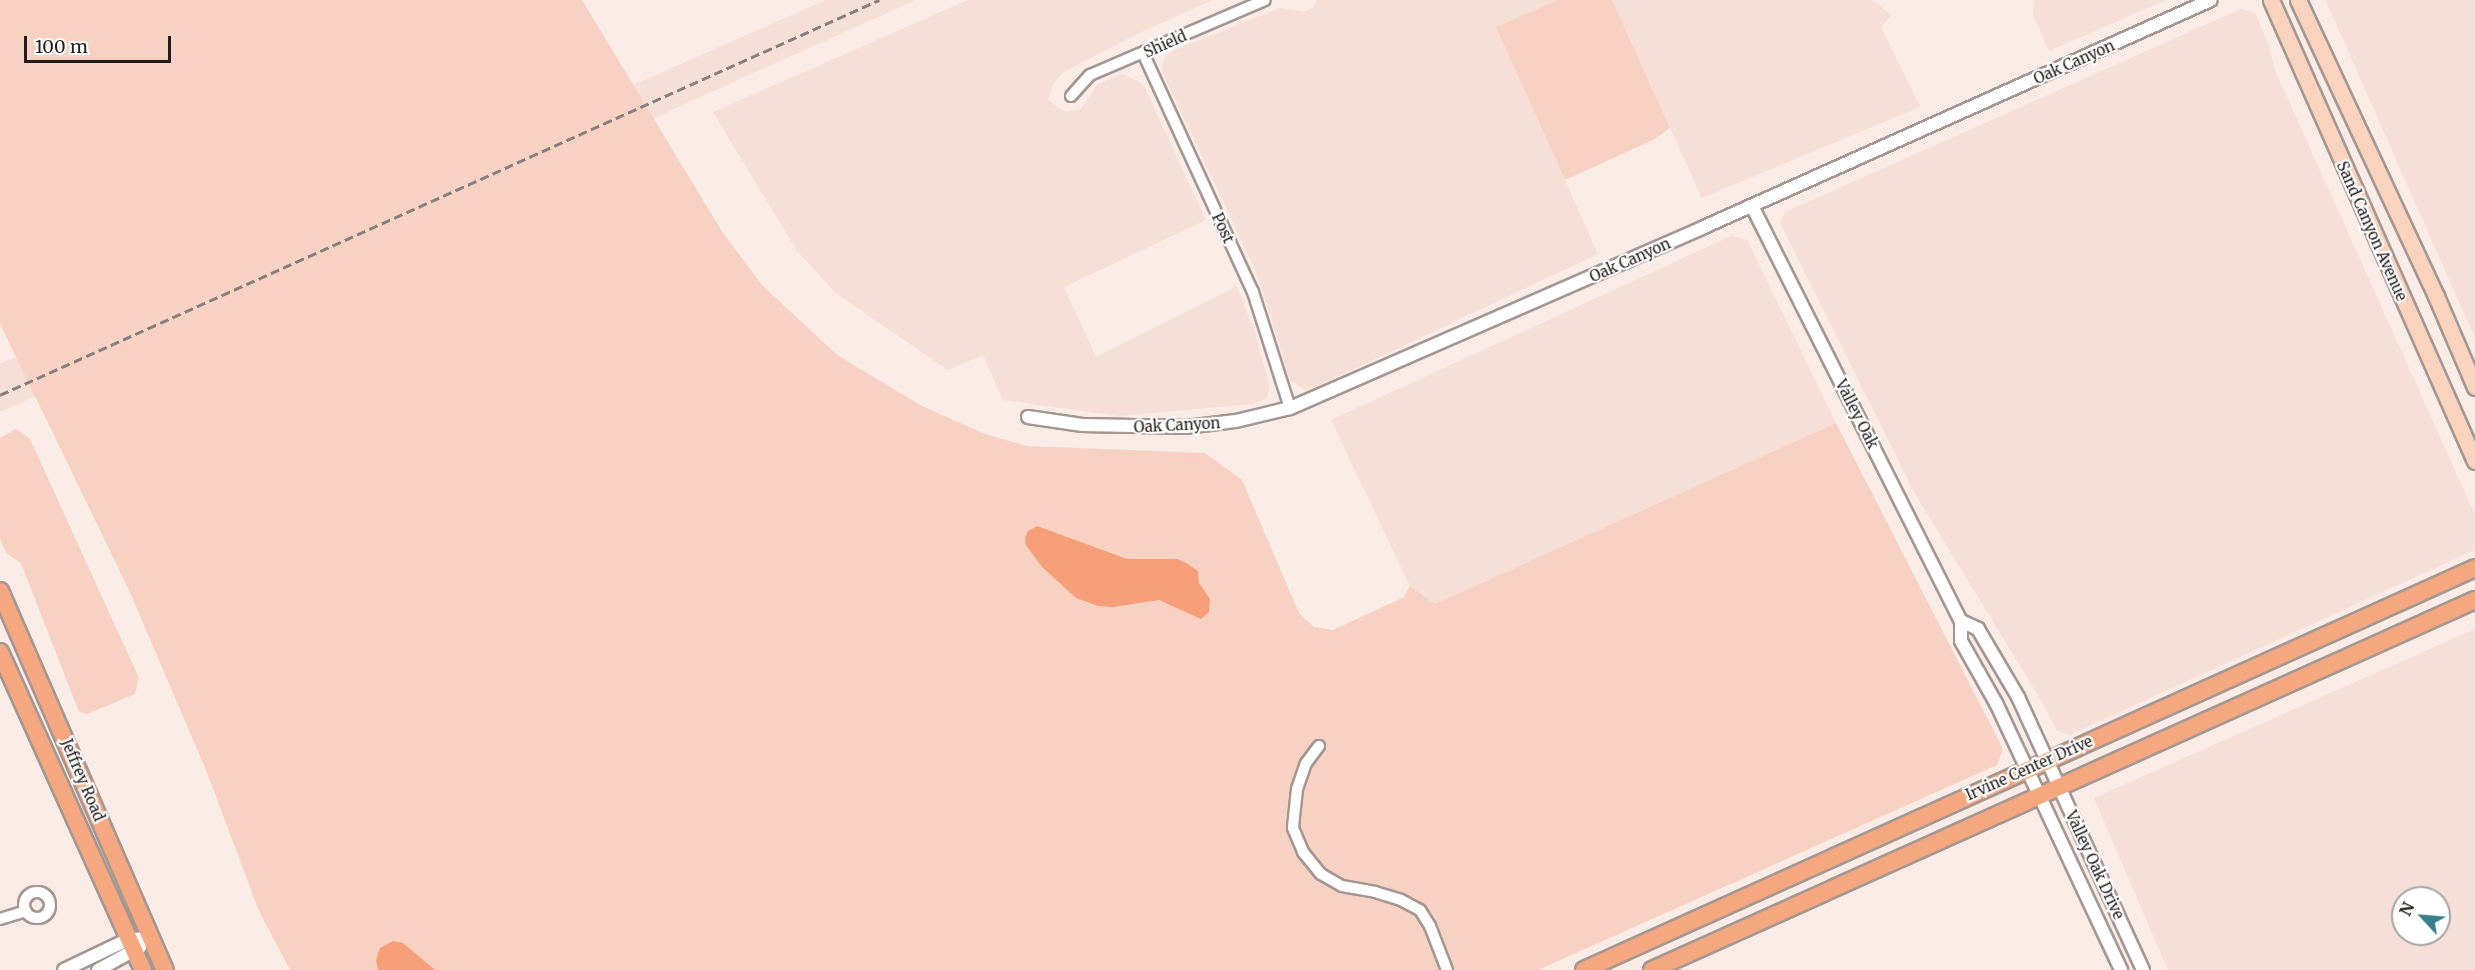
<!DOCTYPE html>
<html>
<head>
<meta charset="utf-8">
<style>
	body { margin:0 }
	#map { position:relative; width:2475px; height:970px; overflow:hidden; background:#f9ebe5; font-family:Merriweather,serif }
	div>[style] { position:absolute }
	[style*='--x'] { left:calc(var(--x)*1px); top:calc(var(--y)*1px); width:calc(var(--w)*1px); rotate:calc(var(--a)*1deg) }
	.built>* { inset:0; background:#f5dfd6 }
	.green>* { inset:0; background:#f7d2c3 }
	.water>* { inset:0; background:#f69e77 }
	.roads { filter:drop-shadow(2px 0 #a49792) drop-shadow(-2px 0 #a49792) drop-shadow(0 2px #a49792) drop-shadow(0 -2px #a49792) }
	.minor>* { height:10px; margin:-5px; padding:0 5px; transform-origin:5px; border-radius:5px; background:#fff }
	.minor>.ring { margin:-5px; padding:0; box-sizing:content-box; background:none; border:10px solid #fff; border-radius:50% }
	.tertiary>* { height:12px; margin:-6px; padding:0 6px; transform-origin:6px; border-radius:6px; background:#fff }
	.secondary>* { height:15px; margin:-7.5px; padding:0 7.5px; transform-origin:7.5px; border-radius:7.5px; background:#fad3bf }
	.primary>* { height:16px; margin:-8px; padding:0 8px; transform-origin:8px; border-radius:8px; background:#f5a780 }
	.rail>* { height:3px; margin-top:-1.5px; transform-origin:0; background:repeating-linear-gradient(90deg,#887e7a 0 9px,transparent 0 13.5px) }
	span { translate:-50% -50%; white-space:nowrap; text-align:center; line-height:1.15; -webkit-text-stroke:4.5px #fff; paint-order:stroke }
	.street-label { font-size:15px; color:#221d1b }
	.north { position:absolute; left:2391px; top:886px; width:60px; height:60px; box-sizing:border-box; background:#fff; border:2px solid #a7a5a4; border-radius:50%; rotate:296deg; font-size:16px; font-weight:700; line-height:24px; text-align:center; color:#221d1b }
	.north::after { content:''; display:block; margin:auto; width:21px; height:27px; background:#397e8b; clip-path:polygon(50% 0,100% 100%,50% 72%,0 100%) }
	.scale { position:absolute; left:24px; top:36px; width:147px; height:27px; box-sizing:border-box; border:3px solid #221d1b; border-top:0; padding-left:8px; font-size:18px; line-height:21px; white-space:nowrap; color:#221d1b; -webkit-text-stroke:4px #fff; paint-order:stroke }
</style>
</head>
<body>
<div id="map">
	<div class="built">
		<div style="clip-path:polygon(826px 0,916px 0,0 412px,0 364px)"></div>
		<div style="clip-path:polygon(968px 0,1213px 0,1135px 35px,1064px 72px,1054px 82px,1048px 99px,1054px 105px,1066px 112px,1081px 109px,1097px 85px,1109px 79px,1123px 74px,1143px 84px,1206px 220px,1064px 287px,1096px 357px,1232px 289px,1235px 282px,1254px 330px,1268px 380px,1269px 391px,1266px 399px,1252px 404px,1118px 416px,1003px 400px,983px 355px,948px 370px,837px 294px,797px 251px,713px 112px)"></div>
		<div style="clip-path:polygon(1317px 0,1560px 0,1497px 29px,1598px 254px,1307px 391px,1290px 380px,1258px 276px,1162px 71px,1162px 65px,1164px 58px,1170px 52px,1279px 8px,1304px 12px,1313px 8px)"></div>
		<div style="clip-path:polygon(1612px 0,1873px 0,1891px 15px,1881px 27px,1920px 107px,1702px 198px)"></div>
		<div style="clip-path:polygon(2034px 0,2166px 0,2049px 51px,2033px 15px)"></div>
		<div style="clip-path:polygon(2326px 0,2475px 0,2475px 338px,2326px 1px)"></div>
		<div style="clip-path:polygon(2241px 9px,2255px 13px,2269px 45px,2274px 68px,2475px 515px,2475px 550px,2069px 735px,2056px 730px,2047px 710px,1915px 494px,1780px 223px,1785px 212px)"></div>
		<div style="clip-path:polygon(1731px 236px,1747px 240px,1836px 423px,1435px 604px,1410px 586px,1331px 420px)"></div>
		<div style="clip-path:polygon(evenodd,2475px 629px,2475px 970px,2168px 970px,2094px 798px,2475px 629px,2403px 898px,2439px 898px,2439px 934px,2403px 934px,2403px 898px)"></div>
	</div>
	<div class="green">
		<div style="clip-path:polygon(0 0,582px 0,721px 230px,762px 285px,837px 355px,922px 406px,985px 434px,1027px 446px,1205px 453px,1242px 480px,1299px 613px,1314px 627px,1333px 630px,1404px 597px,1410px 586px,1435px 604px,1836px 423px,2003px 749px,1997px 765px,1538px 970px,290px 970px,259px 911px,206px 770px,129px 590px,0 324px)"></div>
		<div style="clip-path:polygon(1558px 0,1612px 0,1670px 128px,1653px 140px,1565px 180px,1496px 27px)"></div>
		<div style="clip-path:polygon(16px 429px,30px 439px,139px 678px,135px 694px,87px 714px,79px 712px,21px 563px,6px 553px,0 539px,0 438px)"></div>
	</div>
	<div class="water">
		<div style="clip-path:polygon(1037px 526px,1127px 559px,1177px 559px,1186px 563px,1198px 571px,1199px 583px,1210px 599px,1209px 612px,1201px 619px,1159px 600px,1113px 607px,1098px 606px,1076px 598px,1042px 567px,1026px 545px,1025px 538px,1028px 531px)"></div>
		<div style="clip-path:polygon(393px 941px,403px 943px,435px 970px,378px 970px,376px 960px,380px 948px)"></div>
	</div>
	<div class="roads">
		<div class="minor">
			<div style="--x:1143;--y:53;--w:263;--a:65.3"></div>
			<div style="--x:1253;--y:292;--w:122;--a:72.3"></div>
			<div style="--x:1071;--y:96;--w:28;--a:-48"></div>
			<div style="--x:1090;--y:75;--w:190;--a:-23.2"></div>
			<div style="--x:1319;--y:746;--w:21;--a:127"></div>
			<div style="--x:1306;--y:763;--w:28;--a:109"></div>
			<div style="--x:1297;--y:789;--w:39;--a:96"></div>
			<div style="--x:1293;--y:828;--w:26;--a:67"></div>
			<div style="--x:1303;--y:852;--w:28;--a:51"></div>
			<div style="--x:1321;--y:874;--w:24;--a:30"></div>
			<div style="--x:1342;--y:886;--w:34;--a:10"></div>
			<div style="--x:1375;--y:892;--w:27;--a:17"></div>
			<div style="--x:1401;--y:900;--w:21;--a:28"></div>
			<div style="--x:1420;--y:910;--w:19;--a:58"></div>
			<div style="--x:1430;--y:926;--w:47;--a:68.9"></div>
			<div class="ring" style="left:24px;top:892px;width:16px;height:16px"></div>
			<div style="--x:0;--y:919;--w:27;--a:-17"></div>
		</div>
		<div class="tertiary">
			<div style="--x:1752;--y:206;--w:465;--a:63.3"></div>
			<div style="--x:1961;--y:621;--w:20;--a:90"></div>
			<div style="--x:1961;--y:641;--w:71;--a:60.6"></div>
			<div style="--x:1996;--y:703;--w:295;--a:64.9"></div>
			<div style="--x:1028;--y:417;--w:55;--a:8.4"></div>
			<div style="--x:1082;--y:425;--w:104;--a:1.1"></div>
			<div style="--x:1186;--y:427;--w:50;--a:-6.8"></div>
			<div style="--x:1236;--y:421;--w:56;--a:-13.5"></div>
			<div style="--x:1290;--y:408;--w:452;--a:-23.6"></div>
			<div style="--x:1704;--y:227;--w:555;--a:-24.12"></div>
			<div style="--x:1961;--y:621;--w:19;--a:25"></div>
			<div style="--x:1978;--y:629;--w:79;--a:59.5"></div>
			<div style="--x:2018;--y:697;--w:300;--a:65.4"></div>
			<div style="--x:64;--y:970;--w:72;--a:-25.5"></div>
			<div style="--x:129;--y:939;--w:21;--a:-3"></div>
			<div style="--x:98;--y:970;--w:48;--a:-28.7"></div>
		</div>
		<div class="secondary">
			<div style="--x:2271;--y:0;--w:504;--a:66.13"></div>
			<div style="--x:2298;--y:0;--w:327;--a:65"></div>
			<div style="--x:2436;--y:296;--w:99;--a:66.8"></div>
		</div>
		<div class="primary">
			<div style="--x:0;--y:591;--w:413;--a:66.5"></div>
			<div style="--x:0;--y:652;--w:349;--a:65.8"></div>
			<div style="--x:1584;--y:970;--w:977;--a:-24.28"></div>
			<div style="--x:1652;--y:970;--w:902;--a:-24.21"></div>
		</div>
	</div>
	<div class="rail">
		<div style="--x:0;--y:395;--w:964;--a:-24.2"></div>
	</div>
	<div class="street-label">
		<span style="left:1165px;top:44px;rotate:-24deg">Shield</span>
		<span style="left:2074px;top:62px;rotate:-24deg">Oak Canyon</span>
		<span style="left:1223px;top:228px;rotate:65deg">Post</span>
		<span style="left:2372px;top:231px;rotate:66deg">Sand Canyon Avenue</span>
		<span style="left:1630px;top:260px;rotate:-24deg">Oak Canyon</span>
		<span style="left:1857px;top:414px;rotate:63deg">Valley Oak</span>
		<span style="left:1177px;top:425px;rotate:-3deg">Oak Canyon</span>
		<span style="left:2029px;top:768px;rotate:-24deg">Irvine Center Drive</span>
		<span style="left:83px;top:780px;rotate:67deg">Jeffrey Road</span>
		<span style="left:2095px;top:865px;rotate:65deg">Valley Oak Drive</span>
	</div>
	<div class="north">N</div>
	<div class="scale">100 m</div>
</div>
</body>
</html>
